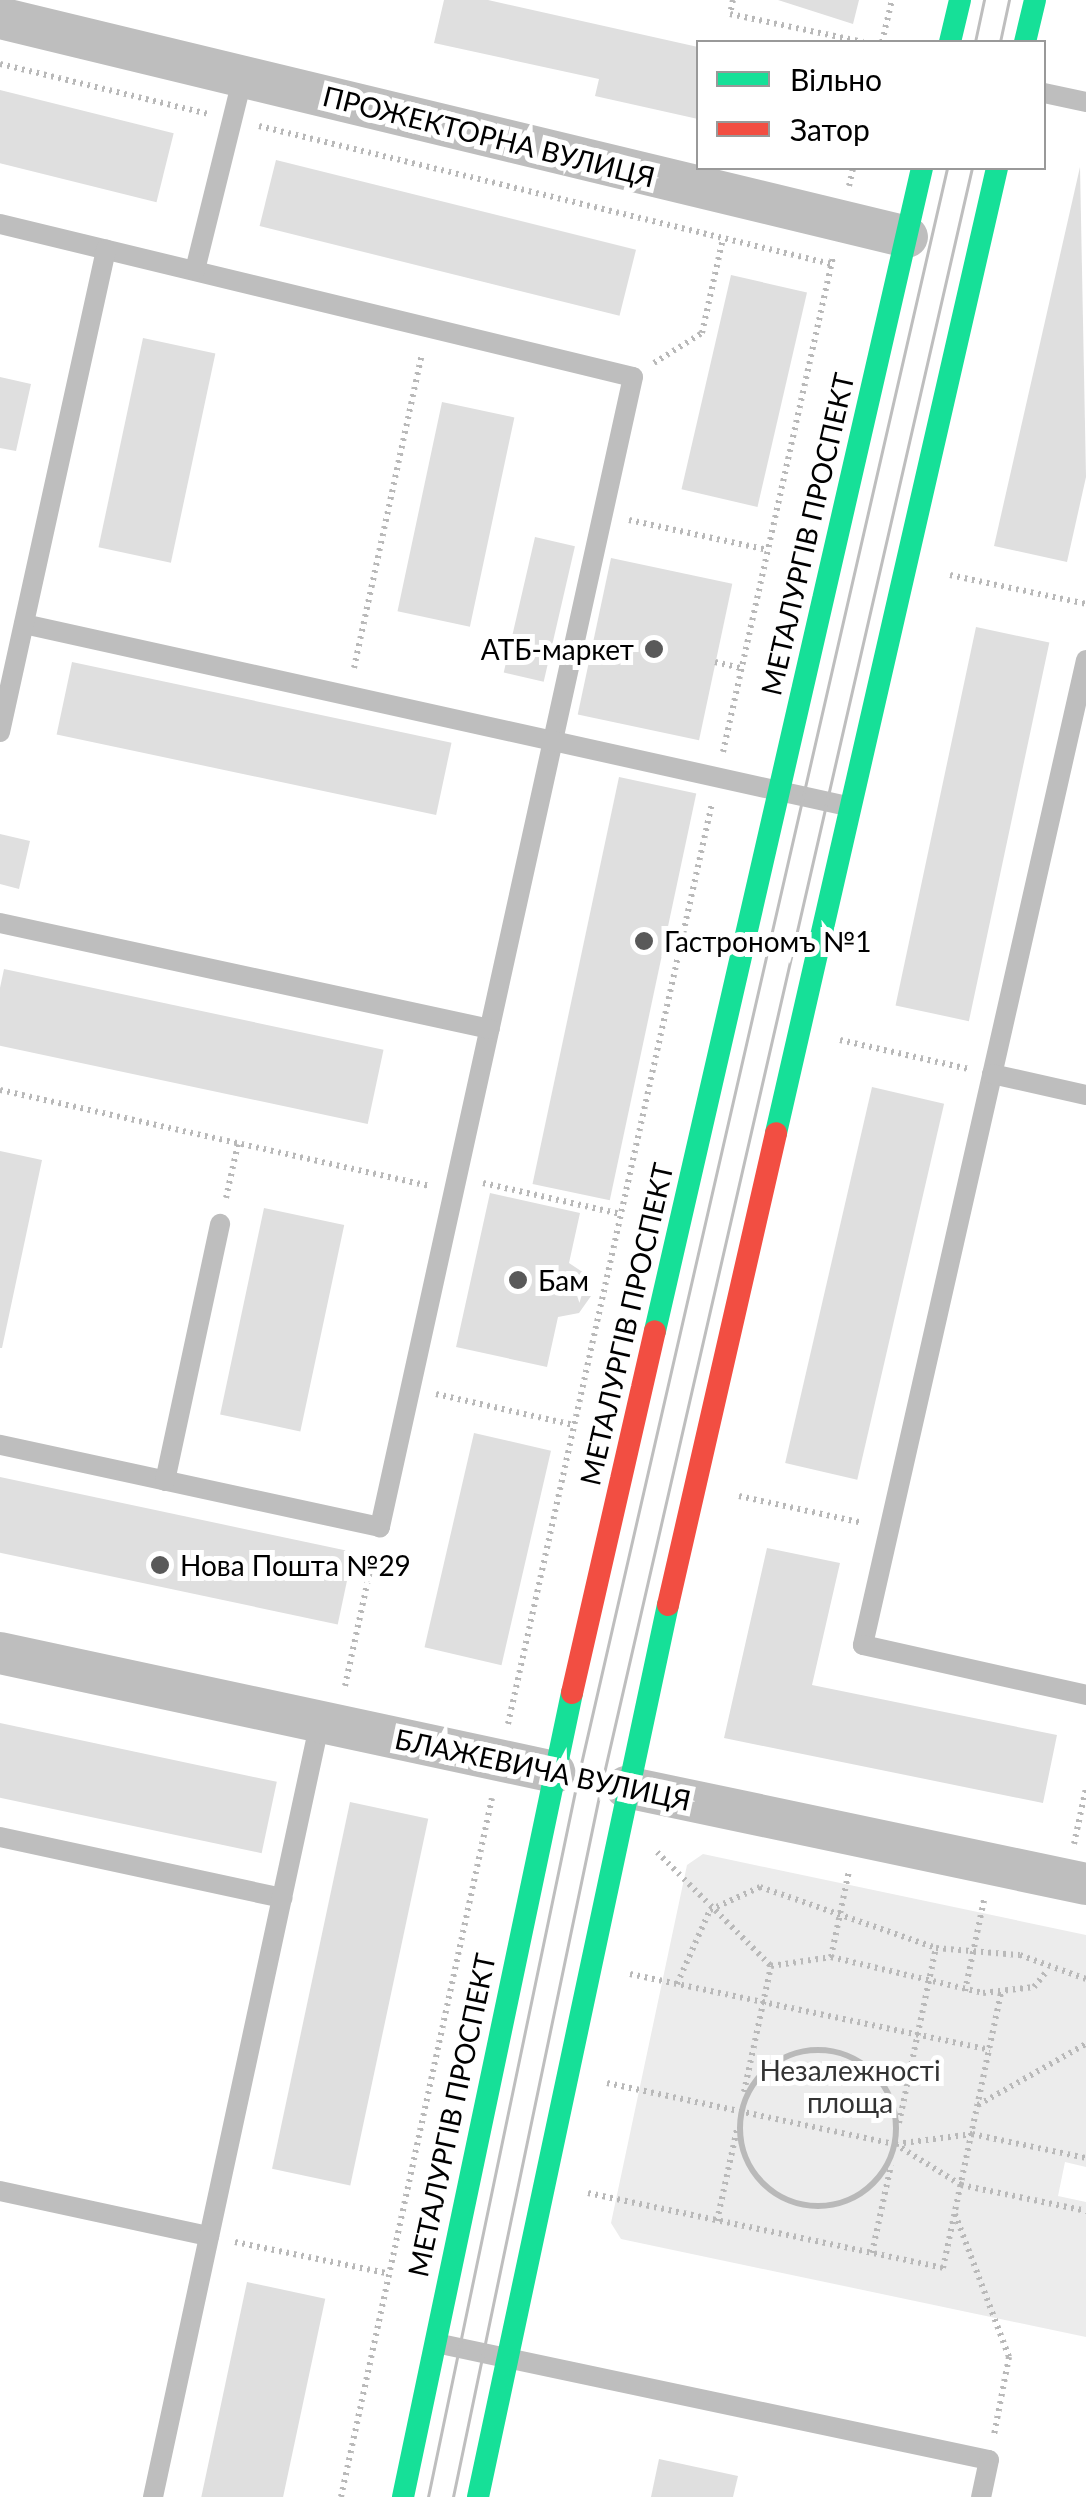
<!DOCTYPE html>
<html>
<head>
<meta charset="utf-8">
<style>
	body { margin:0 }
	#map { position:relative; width:1086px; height:2497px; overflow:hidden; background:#fff; font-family:Lato,sans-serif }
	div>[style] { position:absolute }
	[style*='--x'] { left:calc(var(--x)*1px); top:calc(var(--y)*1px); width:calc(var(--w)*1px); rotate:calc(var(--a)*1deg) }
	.green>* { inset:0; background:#ececec }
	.building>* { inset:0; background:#dfdfdf; transform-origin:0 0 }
	.path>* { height:6px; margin-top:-3px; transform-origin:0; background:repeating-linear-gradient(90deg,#b9b9b9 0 2.5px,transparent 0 7.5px) }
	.path>.ring { margin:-3px; padding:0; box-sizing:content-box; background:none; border:6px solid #b9b9b9; border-radius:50% }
	.lane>* { height:20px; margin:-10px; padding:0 10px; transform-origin:10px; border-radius:10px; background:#bebebe }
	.street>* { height:42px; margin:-21px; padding:0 21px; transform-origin:21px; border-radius:21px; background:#bebebe }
	.fast>* { height:22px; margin:-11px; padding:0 11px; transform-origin:11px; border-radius:11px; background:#16e098 }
	.jam>* { height:22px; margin:-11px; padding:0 11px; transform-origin:11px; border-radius:11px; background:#f24e42 }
	.tram>* { height:2.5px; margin:-1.25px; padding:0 1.25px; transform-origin:1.25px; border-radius:1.25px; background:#bebebe }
	.dots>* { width:28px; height:28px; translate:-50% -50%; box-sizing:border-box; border:5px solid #fff; border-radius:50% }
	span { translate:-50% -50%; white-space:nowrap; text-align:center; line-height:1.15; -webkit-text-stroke:10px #fff; paint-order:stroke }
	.street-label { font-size:28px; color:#000 }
	.poi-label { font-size:28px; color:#000 }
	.right { translate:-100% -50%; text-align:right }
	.left { translate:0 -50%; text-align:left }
	.park-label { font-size:28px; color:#333 }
	.legend { position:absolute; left:696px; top:40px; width:350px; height:130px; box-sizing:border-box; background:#fff; border:2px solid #999; margin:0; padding:12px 18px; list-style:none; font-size:30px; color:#000 }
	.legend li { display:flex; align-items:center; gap:20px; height:50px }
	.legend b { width:50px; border:2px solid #999 }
</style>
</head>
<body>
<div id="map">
	<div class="green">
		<div style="clip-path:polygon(703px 1854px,1086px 1935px,1086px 2167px,1065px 2162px,1058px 2196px,1086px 2202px,1086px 2337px,621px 2239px,611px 2223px,687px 1865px)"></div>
	</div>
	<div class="building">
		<div style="clip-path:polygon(444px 0,488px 0,698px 47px,698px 119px,595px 96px,599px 79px,434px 43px)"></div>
		<div style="clip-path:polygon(778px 0,859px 0,853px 24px)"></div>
		<div style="left:0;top:90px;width:179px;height:71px;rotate:14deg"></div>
		<div style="left:276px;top:160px;width:371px;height:68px;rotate:14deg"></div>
		<div style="clip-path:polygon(1080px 167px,1086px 477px,1067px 562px,994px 546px)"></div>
		<div style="left:731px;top:275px;width:78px;height:220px;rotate:13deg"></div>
		<div style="left:143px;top:338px;width:74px;height:214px;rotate:12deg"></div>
		<div style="clip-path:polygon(0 377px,31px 384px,16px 451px,0 448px)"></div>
		<div style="left:442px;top:402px;width:74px;height:214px;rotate:12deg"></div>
		<div style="left:535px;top:537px;width:41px;height:139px;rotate:13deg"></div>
		<div style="left:611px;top:558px;width:124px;height:160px;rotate:12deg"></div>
		<div style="left:976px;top:627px;width:75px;height:387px;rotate:12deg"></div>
		<div style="left:72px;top:662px;width:388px;height:74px;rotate:12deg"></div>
		<div style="left:619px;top:777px;width:79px;height:416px;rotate:12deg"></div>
		<div style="clip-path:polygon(0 834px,30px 841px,19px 889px,0 884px)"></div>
		<div style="left:4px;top:969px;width:388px;height:76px;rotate:12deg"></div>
		<div style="left:872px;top:1087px;width:74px;height:386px;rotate:13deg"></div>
		<div style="clip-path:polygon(0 1151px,42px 1160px,2px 1348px,0 1348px)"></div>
		<div style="clip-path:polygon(490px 1193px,580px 1213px,569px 1263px,587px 1275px,591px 1296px,579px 1313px,558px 1317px,547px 1367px,456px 1347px)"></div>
		<div style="left:264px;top:1208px;width:82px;height:211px;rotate:12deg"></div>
		<div style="left:474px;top:1433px;width:79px;height:220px;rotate:13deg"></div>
		<div style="left:0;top:1477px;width:361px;height:74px;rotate:12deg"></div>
		<div style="clip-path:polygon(767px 1548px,840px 1563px,812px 1685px,1057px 1735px,1043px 1803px,724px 1738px)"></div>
		<div style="left:0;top:1723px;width:283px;height:73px;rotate:12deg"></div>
		<div style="left:350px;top:1802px;width:80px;height:375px;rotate:12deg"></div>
		<div style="left:247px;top:2282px;width:80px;height:220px;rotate:12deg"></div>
		<div style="clip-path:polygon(659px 2459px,738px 2476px,733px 2497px,651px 2497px)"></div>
	</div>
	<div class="path">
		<div style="--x:733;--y:0;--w:14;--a:102"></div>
		<div style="--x:730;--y:14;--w:136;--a:11.9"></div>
		<div style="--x:882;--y:42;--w:43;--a:-76.6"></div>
		<div style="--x:0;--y:64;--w:214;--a:13.5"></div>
		<div style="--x:259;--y:126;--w:588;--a:13.56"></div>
		<div style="--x:849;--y:186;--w:18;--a:-77"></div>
		<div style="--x:654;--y:363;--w:57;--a:-32"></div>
		<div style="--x:702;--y:333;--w:97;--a:-77.5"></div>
		<div style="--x:629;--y:520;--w:142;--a:12.2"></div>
		<div style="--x:950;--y:575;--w:139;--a:12"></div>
		<div style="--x:715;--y:662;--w:28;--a:13"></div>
		<div style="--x:354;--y:668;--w:322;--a:-77.8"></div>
		<div style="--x:723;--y:752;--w:507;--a:-77.47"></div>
		<div style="--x:840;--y:1040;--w:132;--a:12.7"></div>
		<div style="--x:0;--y:1090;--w:439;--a:12.6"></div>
		<div style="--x:483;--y:1183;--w:141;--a:12.7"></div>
		<div style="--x:226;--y:1198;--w:55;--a:-77.5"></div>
		<div style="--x:436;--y:1394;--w:141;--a:12.7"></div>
		<div style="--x:739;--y:1496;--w:127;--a:12.3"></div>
		<div style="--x:345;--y:1686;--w:137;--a:-77.8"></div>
		<div style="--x:508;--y:1724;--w:943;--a:-77.51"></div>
		<div style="--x:1074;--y:1844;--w:57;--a:-77.9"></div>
		<div style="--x:657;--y:1852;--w:161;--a:45"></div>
		<div style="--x:771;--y:1966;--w:61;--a:-8.5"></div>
		<div style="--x:831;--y:1957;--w:156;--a:13.3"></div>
		<div style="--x:983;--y:1993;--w:51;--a:-6.7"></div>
		<div style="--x:1034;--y:1987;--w:21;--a:-51"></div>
		<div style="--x:831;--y:1957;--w:88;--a:-78.2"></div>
		<div style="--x:630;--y:1974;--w:368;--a:11.9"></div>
		<div style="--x:677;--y:1984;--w:81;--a:-66"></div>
		<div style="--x:710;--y:1910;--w:55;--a:-24.7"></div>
		<div style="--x:760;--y:1887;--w:186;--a:19.1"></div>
		<div style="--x:936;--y:1948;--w:84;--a:4.8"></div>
		<div style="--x:1020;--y:1955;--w:70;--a:20"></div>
		<div style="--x:965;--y:1991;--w:93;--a:-78.2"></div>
		<div class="ring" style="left:740px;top:2050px;width:150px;height:150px"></div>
		<div style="--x:607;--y:2083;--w:294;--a:12"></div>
		<div style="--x:895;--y:2144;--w:78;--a:31.8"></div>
		<div style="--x:961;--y:2185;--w:128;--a:11.7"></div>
		<div style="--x:744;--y:2092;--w:129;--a:-77.9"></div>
		<div style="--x:978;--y:2105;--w:124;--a:-29.5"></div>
		<div style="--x:899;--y:2123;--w:179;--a:-78.1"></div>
		<div style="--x:896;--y:2144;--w:77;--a:-7.5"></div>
		<div style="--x:972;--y:2134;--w:116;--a:11.9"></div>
		<div style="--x:588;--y:2193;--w:363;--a:11.9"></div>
		<div style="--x:943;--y:2268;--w:281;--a:-78.1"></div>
		<div style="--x:955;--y:2214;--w:153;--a:69.3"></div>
		<div style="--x:1009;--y:2357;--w:79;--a:100.9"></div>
		<div style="--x:717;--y:2221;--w:94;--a:-77.7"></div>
		<div style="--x:235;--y:2242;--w:154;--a:11.6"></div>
		<div style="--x:872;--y:2253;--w:90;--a:-77.8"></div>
		<div style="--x:341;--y:2497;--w:715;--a:-77.81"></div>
	</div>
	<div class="lane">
		<div style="--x:1044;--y:93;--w:43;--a:12.1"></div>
		<div style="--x:0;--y:224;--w:651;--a:13.59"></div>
		<div style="--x:633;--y:377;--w:1178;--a:102.41"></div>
		<div style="--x:380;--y:1527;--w:389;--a:-167.8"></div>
		<div style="--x:195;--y:270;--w:200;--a:-76.1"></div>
		<div style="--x:24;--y:624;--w:843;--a:12.47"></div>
		<div style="--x:1086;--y:660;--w:1010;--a:102.76"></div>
		<div style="--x:863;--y:1645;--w:229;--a:12.6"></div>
		<div style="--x:0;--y:732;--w:494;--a:-77.6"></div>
		<div style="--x:0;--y:923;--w:501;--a:12.21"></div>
		<div style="--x:992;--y:1074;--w:96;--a:12.6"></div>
		<div style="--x:165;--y:1481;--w:263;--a:-77.9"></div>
		<div style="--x:0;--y:1837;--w:289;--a:12.2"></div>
		<div style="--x:0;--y:2191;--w:214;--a:12.2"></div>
		<div style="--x:436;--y:2343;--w:565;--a:11.95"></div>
		<div style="--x:989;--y:2460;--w:38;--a:102"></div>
		<div style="--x:153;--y:2497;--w:794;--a:-77.85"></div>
	</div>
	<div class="street">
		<div style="--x:0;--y:18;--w:933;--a:13.57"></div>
		<div style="--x:0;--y:1653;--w:567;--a:12.12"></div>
		<div style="--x:626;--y:1787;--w:470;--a:11.9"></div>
	</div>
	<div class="fast">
		<div style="--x:950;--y:42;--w:43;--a:-76.6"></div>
		<div style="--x:1025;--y:42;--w:43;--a:-76.6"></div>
		<div style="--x:776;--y:1133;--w:990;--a:-77.1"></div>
		<div style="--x:655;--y:1331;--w:1193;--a:-77.07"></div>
		<div style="--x:403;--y:2497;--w:822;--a:-78.13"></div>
		<div style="--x:478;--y:2497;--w:912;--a:-77.98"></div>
	</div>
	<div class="jam">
		<div style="--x:668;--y:1605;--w:484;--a:-77.1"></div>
		<div style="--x:572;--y:1693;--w:371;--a:-77.1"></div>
	</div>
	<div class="tram">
		<div style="--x:975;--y:42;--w:43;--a:-77.9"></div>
		<div style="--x:1000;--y:42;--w:43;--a:-77.9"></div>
		<div style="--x:428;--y:2497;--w:735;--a:-78.23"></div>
		<div style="--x:578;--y:1777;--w:1651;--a:-77.08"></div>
		<div style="--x:453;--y:2497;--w:730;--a:-78.23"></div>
		<div style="--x:602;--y:1782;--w:1656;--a:-77.09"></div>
	</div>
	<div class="dots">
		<div style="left:654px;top:649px;background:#595959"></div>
		<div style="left:644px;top:941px;background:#595959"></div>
		<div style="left:518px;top:1280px;background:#595959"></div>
		<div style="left:160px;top:1565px;background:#595959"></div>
	</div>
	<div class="street-label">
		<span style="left:489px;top:136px;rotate:14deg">ПРОЖЕКТОРНА ВУЛИЦЯ</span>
		<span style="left:807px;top:534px;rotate:-77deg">МЕТАЛУРГІВ ПРОСПЕКТ</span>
		<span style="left:626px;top:1324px;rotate:-77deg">МЕТАЛУРГІВ ПРОСПЕКТ</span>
		<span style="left:543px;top:1769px;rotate:12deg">БЛАЖЕВИЧА ВУЛИЦЯ</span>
		<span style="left:451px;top:2115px;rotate:-78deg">МЕТАЛУРГІВ ПРОСПЕКТ</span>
	</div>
	<div class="poi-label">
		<span class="right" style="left:634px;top:649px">АТБ-маркет</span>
		<span class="left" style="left:664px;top:941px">Гастрономъ №1</span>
		<span class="left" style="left:538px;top:1280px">Бам</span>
		<span class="left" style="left:180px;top:1565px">Нова Пошта №29</span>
	</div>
	<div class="park-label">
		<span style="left:850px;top:2086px">Незалежності<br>площа</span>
	</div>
	<ul class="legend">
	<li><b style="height:12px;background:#16e098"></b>Вільно</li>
	<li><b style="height:12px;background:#f24e42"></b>Затор</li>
	</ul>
</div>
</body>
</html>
